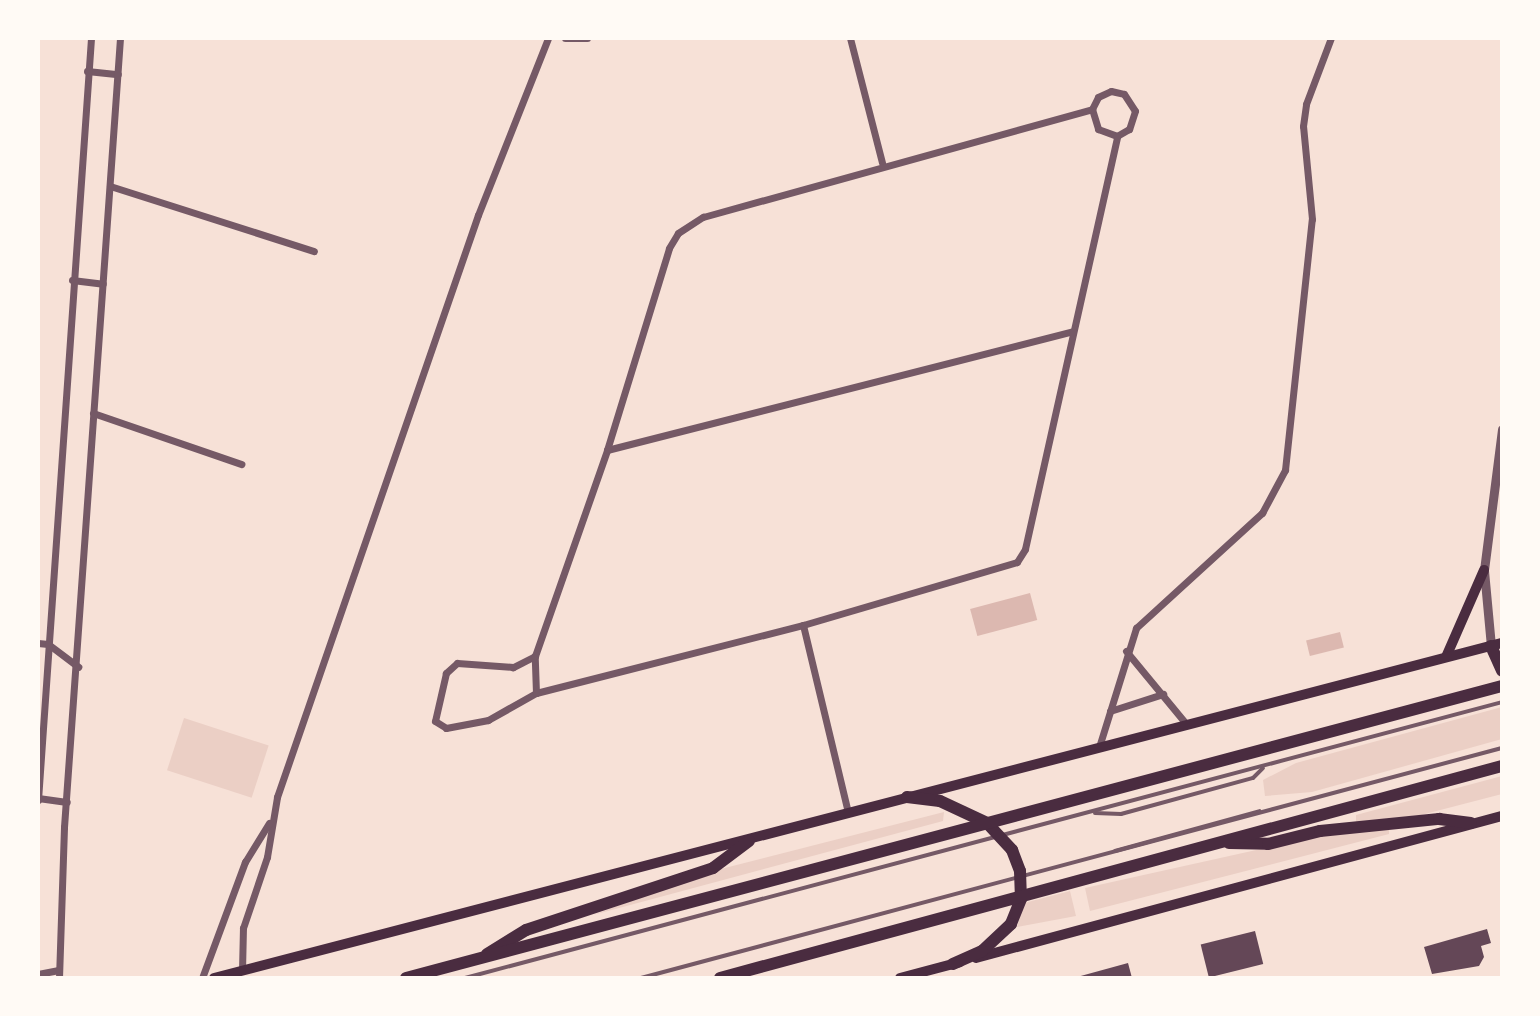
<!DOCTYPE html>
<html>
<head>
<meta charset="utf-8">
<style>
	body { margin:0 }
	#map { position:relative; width:1540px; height:1016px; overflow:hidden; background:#f7e1d7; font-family:Commissioner,sans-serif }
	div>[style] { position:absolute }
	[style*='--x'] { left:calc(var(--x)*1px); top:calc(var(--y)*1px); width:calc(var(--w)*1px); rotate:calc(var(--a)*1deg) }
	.green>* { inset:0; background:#ebcfc5; transform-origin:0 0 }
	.water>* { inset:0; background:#dcb8b0; transform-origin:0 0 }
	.building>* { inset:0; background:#644757; transform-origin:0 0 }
	.service>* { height:4px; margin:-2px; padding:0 2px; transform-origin:2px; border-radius:2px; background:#755966 }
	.minor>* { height:7px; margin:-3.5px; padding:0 3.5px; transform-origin:3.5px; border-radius:3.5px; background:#755966 }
	.tertiary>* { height:9px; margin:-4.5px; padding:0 4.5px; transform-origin:4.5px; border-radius:4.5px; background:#755966 }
	.secondary>* { height:10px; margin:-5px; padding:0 5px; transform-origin:5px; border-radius:5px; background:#4a2c40 }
	.trunk>* { height:12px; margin:-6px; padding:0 6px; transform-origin:6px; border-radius:6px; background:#4a2c40 }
	span { translate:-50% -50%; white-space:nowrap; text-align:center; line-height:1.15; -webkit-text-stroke:8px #fffaf5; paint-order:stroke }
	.frame { position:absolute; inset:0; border:40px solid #fffaf5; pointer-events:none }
</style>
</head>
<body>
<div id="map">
	<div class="green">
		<div style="clip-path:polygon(1502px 707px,1502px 739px,1312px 792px,1265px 796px,1263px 780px,1296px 763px)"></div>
		<div style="left:184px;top:718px;width:89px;height:55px;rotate:18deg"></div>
		<div style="clip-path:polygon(1502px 776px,1502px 794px,1421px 815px,1356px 822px,1356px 815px)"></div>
		<div style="clip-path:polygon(944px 812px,943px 821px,593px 915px,713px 871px)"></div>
		<div style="clip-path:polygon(1389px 829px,1389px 834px,1090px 911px,1085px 888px,1328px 834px)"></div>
		<div style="clip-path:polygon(1070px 891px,1076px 916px,1017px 927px,1024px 903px)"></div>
	</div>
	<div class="water">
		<div style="left:1030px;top:593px;width:28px;height:62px;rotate:75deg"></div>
		<div style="left:1340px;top:632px;width:16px;height:35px;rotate:76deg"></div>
	</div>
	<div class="building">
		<div style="clip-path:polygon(1487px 929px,1491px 943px,1481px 946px,1484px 957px,1479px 966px,1432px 974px,1424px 947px)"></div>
		<div style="left:1255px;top:931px;width:34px;height:56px;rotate:76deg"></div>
		<div style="clip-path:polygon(1128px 963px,1132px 978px,1077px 978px,1077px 977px)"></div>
	</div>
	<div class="service">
		<div style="--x:1095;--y:813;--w:26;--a:2"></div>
		<div style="--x:1121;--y:814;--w:137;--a:-15.3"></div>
		<div style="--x:1253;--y:778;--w:14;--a:-45"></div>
		<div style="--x:1115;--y:851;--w:150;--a:-15.4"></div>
		<div style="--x:465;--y:978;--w:1073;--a:-14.9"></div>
		<div style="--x:641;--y:978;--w:891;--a:-14.96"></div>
	</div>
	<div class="minor">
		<div style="--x:565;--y:38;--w:22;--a:0"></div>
		<div style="--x:850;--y:38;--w:129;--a:75.6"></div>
		<div style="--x:87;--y:71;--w:31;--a:6"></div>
		<div style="--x:1092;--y:109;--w:21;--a:73"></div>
		<div style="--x:1098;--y:129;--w:20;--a:20"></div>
		<div style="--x:110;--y:186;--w:214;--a:17.7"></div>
		<div style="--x:72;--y:280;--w:31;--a:7"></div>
		<div style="--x:93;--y:413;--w:157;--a:19"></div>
		<div style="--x:607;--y:450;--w:479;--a:-14.3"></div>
		<div style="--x:803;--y:625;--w:192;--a:76.5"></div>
		<div style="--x:38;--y:643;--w:10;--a:6"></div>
		<div style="--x:48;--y:644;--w:38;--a:37"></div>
		<div style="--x:1126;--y:651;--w:96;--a:50.5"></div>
		<div style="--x:535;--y:656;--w:25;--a:153"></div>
		<div style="--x:513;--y:667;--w:56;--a:-175.9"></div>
		<div style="--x:457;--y:663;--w:15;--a:138"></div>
		<div style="--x:446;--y:673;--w:49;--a:102.9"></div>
		<div style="--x:435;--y:721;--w:13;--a:32"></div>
		<div style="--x:446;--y:728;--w:43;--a:-10.8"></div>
		<div style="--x:488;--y:720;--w:55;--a:-29.4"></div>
		<div style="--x:536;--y:693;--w:276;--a:-14.3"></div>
		<div style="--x:803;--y:625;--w:223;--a:-16.4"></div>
		<div style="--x:1017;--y:562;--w:15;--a:-58"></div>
		<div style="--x:1025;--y:549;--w:423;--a:-77.4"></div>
		<div style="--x:536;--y:693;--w:37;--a:-92"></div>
		<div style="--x:535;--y:656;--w:218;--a:-70.7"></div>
		<div style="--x:607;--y:450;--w:211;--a:-72.9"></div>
		<div style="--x:669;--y:248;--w:17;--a:-59"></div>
		<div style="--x:678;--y:233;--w:30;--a:-33"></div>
		<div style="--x:703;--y:217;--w:404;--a:-15.5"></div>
		<div style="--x:1092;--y:109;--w:13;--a:-63"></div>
		<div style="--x:1098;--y:97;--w:14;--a:-25"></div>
		<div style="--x:1111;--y:91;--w:13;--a:13"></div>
		<div style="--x:1124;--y:94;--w:20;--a:57"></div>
		<div style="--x:1135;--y:111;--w:19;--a:108"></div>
		<div style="--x:1129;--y:129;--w:14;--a:150"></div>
		<div style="--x:1110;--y:711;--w:56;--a:-17.8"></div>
		<div style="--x:1099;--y:747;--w:125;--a:-72.7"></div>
		<div style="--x:1136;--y:628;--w:171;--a:-42.4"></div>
		<div style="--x:1262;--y:513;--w:49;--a:-61.9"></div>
		<div style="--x:1285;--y:470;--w:252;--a:-83.9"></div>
		<div style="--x:1312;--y:219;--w:93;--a:-95.5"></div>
		<div style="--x:1303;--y:126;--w:22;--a:-82"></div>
		<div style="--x:1306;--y:104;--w:71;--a:-69.3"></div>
		<div style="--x:38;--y:798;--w:29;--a:8"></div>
		<div style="--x:38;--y:800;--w:764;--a:-86.02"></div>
		<div style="--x:242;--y:971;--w:43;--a:-88.7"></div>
		<div style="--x:243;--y:928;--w:75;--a:-71.3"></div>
		<div style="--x:267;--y:857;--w:61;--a:-80.5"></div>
		<div style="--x:277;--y:797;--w:616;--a:-70.95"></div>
		<div style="--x:478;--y:215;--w:190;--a:-68.4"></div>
		<div style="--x:38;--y:974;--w:21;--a:-11"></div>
		<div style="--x:59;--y:978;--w:151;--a:-88.1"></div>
		<div style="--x:64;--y:827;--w:791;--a:-85.94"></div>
		<div style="--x:202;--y:978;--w:124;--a:-69.7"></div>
		<div style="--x:245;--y:862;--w:46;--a:-58.4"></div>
	</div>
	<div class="tertiary">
		<div style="--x:1491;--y:646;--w:76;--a:-95.3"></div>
		<div style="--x:1484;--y:570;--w:142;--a:-82.7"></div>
	</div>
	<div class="secondary">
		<div style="--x:1446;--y:657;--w:95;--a:-66.4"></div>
		<div style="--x:976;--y:958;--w:545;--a:-15.11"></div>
		<div style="--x:214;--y:978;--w:1331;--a:-14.58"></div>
		<div style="--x:900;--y:978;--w:62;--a:-14.9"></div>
	</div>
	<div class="trunk">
		<div style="--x:1491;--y:646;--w:27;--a:66"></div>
		<div style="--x:907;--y:797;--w:33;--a:7"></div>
		<div style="--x:940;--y:801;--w:52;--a:25.1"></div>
		<div style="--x:987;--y:823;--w:37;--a:47"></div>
		<div style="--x:1012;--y:850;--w:22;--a:69"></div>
		<div style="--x:1020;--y:871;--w:28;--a:88"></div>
		<div style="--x:1021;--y:899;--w:27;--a:112"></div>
		<div style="--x:1011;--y:924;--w:40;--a:137"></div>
		<div style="--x:982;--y:951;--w:32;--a:156"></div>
		<div style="--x:1229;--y:843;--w:39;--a:1"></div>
		<div style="--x:1268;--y:844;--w:54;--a:-14"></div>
		<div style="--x:1320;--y:831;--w:120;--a:-5.8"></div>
		<div style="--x:1439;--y:819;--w:32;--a:7"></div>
		<div style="--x:487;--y:954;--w:46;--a:-31.6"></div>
		<div style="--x:526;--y:930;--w:197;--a:-18.3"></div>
		<div style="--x:713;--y:868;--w:45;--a:-36.9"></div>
		<div style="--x:406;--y:978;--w:1134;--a:-14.92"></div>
		<div style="--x:720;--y:978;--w:810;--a:-15.17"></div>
	</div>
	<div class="frame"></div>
</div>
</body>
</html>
